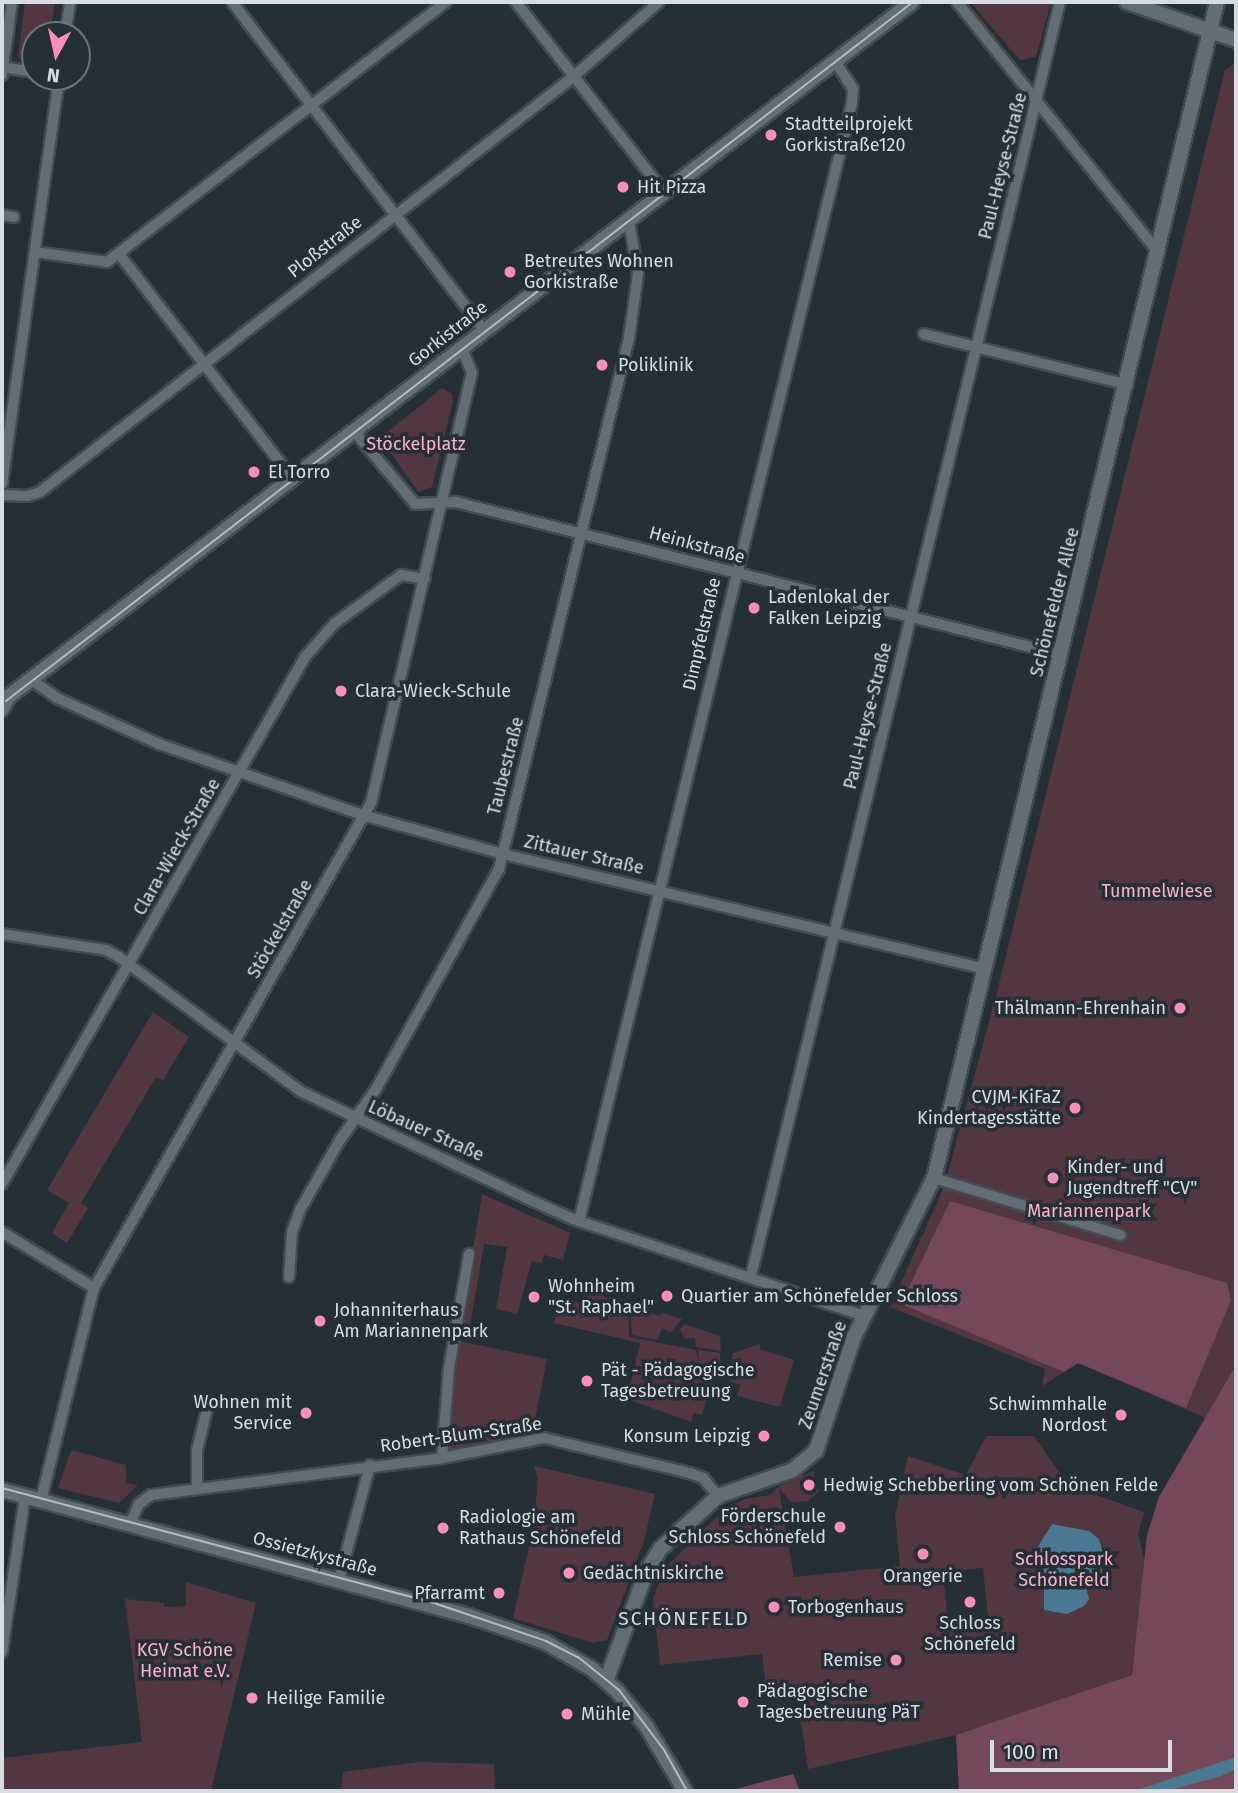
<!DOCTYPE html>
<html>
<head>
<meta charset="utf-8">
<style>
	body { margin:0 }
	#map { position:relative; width:1238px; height:1793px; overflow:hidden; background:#253035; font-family:"Fira Sans",sans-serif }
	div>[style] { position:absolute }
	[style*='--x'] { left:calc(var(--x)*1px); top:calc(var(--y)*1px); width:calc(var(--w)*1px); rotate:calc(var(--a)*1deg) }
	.green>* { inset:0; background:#523640 }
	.forest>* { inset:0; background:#744859 }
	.water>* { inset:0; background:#4a7a93 }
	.roads { filter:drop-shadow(2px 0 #424b50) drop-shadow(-2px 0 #424b50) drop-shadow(0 2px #424b50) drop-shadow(0 -2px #424b50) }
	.street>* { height:10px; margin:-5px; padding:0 5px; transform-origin:5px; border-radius:5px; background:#626e74 }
	.secondary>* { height:14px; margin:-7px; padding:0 7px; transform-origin:7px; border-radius:7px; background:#626e74 }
	.tram>* { height:2px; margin:-1px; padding:0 1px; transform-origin:1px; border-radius:1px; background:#b5bcc0 }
	.dots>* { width:19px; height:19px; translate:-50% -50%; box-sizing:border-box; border:4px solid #253035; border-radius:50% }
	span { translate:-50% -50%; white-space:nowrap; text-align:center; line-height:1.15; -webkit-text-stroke:7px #253035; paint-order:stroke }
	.poi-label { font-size:18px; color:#d7dde1 }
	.left { translate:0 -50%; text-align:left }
	.right { translate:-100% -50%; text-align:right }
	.street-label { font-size:18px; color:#d7dde1 }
	.park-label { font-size:18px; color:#fdb1cd }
	.neighbourhood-label { font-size:19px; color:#d7dde1; letter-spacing:2px }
	.frame { position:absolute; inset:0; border:4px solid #d7dde1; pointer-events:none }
	.north { position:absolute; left:21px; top:21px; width:70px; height:70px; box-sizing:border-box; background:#253035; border:2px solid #6c757a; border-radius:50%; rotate:188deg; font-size:19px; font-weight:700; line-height:28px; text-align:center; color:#d7dde1 }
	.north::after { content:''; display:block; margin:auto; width:24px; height:32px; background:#ff8ebb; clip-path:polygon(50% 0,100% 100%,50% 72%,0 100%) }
	.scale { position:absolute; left:990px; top:1740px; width:182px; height:32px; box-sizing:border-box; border:4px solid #d7dde1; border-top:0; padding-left:9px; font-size:21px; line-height:24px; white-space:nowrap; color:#d7dde1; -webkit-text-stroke:5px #253035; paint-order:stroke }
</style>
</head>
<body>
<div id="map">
	<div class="green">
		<div style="clip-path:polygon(25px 2px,55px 2px,50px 35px,35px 35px,35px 64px,18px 58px)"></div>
		<div style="clip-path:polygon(970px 2px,1051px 2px,1036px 57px,1020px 60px)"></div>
		<div style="clip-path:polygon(1236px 62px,1236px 1365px,1206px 1418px,1078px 1363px,1042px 1386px,1045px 1369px,890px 1307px,944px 1187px,995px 1000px,1225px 70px)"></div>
		<div style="clip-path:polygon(442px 388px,452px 394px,453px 401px,432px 487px,418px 492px,384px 443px,384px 435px)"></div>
		<div style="clip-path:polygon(153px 1012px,189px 1037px,163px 1080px,156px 1077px,81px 1203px,88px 1208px,67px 1243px,52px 1233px,69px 1203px,47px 1190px)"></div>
		<div style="clip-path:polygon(482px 1194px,570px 1233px,563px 1260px,544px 1255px,541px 1263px,532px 1261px,517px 1314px,496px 1309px,507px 1247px,484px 1244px,469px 1332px,460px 1331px)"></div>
		<div style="clip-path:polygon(586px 1288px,617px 1302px,618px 1298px,628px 1301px,629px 1337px,696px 1350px,699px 1366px,698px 1350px,720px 1353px,721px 1370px,701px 1366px,716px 1370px,712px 1387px,701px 1384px,697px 1395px,707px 1399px,702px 1415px,694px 1413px,691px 1422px,627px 1399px,640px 1343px,554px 1323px,560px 1297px,581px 1304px)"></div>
		<div style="clip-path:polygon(630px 1307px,660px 1316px,662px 1313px,682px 1319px,670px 1333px,662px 1328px,658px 1340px,632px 1335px)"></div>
		<div style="clip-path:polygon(684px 1324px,720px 1336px,721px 1351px,696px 1347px,695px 1338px,685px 1339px,680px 1329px)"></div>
		<div style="clip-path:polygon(459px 1341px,547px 1359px,533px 1430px,514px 1440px,448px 1452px)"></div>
		<div style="clip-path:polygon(760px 1344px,760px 1349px,794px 1360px,780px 1407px,737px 1396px,740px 1385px,730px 1381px,728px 1387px,733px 1353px)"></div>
		<div style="clip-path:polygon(evenodd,986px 1436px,1034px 1436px,1068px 1485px,1144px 1512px,1138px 1534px,1145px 1563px,1132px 1676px,956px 1735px,808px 1769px,797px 1694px,767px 1697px,762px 1654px,660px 1665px,653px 1599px,664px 1569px,724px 1510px,745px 1499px,770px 1495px,779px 1486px,813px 1471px,819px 1491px,808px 1501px,791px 1502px,779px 1488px,794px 1577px,900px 1566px,895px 1516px,908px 1456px,966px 1475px,986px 1436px,983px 1568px,989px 1626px,949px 1630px,943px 1572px,983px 1568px)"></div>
		<div style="clip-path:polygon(71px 1450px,126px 1465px,126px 1483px,138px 1485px,119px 1503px,58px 1488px)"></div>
		<div style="clip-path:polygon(534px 1466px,655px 1494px,644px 1541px,607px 1640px,593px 1643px,513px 1618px,534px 1524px,538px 1478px)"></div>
		<div style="clip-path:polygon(186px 1582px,256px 1603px,211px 1791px,2px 1791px,2px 1758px,142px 1742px,125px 1599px,164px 1603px,164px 1607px,186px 1606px)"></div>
		<div style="clip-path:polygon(419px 1762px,494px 1764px,495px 1791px,341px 1791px,343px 1772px)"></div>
	</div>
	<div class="forest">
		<div style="clip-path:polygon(950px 1201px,1227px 1283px,1231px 1300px,1186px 1408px,1078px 1363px,1064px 1372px,901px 1304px)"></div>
		<div style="clip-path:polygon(1236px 1365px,1236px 1791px,959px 1791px,956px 1735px,1132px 1675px,1147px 1535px,1159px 1497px)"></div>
		<div style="clip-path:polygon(793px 1774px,800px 1791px,728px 1791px)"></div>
	</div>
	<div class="water">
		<div style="clip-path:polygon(1052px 1524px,1089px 1531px,1099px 1539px,1104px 1556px,1100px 1580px,1084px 1581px,1089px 1599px,1084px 1606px,1067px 1614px,1044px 1610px,1044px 1573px,1037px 1548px)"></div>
		<div style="clip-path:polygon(1236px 1757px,1236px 1769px,1221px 1776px,1167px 1791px,1134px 1791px)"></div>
	</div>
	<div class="roads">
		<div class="street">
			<div style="--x:232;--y:2;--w:414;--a:52.5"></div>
			<div style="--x:516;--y:2;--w:241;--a:52.1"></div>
			<div style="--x:957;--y:2;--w:322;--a:51.2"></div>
			<div style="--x:65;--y:35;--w:33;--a:-81"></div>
			<div style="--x:2;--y:67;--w:33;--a:9"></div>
			<div style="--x:2;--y:75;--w:74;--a:-82.2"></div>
			<div style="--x:2;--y:215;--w:12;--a:9"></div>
			<div style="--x:35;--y:252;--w:73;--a:7.9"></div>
			<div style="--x:107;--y:262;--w:427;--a:-37.5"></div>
			<div style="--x:119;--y:254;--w:283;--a:52.3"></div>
			<div style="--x:924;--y:334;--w:210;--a:14"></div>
			<div style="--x:354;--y:431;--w:95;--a:50.1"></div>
			<div style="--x:415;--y:504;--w:41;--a:-2.8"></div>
			<div style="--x:456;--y:502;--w:625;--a:14.17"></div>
			<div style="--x:2;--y:484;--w:411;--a:-82"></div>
			<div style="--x:2;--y:495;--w:26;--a:2"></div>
			<div style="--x:28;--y:496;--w:13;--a:-18"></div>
			<div style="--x:40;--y:492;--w:676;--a:-37.9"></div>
			<div style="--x:573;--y:77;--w:114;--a:-41.1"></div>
			<div style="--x:30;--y:679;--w:33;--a:35"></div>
			<div style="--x:57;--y:698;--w:112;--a:24.3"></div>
			<div style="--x:159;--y:744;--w:219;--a:19.2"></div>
			<div style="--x:366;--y:816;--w:142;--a:15.5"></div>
			<div style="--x:503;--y:854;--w:496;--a:13.4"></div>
			<div style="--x:2;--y:934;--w:105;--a:8.7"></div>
			<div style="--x:106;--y:950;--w:15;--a:28"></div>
			<div style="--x:119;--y:957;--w:225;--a:36.5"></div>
			<div style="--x:300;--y:1091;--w:252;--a:25.3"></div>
			<div style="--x:528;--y:1199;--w:49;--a:24"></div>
			<div style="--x:573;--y:1219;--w:307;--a:18.4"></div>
			<div style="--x:934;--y:1178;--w:195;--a:17"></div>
			<div style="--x:2;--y:1184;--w:608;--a:-60.1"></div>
			<div style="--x:305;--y:657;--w:45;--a:-48.6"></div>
			<div style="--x:335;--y:623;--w:82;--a:-36"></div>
			<div style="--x:401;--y:575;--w:24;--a:9"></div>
			<div style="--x:579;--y:1221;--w:1151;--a:-76.28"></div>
			<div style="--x:852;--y:103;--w:14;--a:-86"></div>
			<div style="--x:853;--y:89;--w:33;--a:-123"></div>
			<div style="--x:2;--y:1232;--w:108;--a:31.3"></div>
			<div style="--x:751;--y:1276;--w:1311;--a:-76.37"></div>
			<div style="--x:289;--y:1277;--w:45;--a:-86.2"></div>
			<div style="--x:292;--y:1232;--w:23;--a:-70"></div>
			<div style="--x:300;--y:1210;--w:81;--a:-60.3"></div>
			<div style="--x:340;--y:1140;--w:62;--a:-54.8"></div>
			<div style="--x:376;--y:1089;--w:252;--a:-60.8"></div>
			<div style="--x:499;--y:869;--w:547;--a:-76.24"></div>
			<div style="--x:629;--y:338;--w:65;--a:-82"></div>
			<div style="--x:638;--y:274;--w:55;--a:-99.5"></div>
			<div style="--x:442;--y:1458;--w:90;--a:-85.6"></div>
			<div style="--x:449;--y:1368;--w:116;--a:-80"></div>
			<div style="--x:197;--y:1489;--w:39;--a:-90"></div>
			<div style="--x:197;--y:1450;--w:46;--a:-76.3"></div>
			<div style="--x:41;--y:1500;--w:219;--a:-76"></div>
			<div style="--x:94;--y:1288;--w:559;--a:-60.27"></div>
			<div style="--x:371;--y:803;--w:442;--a:-76.8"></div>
			<div style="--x:472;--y:373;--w:27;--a:-112"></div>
			<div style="--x:130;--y:1524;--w:22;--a:-66"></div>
			<div style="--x:139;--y:1504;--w:15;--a:-37"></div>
			<div style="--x:151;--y:1495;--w:293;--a:-7.2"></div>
			<div style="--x:442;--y:1458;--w:104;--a:-11.1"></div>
			<div style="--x:544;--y:1438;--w:150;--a:13.5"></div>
			<div style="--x:690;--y:1473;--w:14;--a:21"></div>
			<div style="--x:703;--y:1478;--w:23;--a:50"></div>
			<div style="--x:339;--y:1580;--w:119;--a:-74.9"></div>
			<div style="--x:2;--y:1652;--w:157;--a:-81.6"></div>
		</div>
		<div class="secondary">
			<div style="--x:1127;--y:2;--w:115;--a:19.2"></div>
			<div style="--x:2;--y:709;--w:13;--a:-63"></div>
			<div style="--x:8;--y:697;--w:1140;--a:-37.55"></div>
			<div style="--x:2;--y:1490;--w:484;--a:15.1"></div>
			<div style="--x:469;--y:1616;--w:80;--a:18.9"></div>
			<div style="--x:545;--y:1642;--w:54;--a:29.9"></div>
			<div style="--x:592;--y:1669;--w:35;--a:41"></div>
			<div style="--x:618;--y:1692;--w:44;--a:50.5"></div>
			<div style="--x:646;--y:1726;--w:76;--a:59"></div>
			<div style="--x:606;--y:1681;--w:118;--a:-69.7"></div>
			<div style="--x:647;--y:1570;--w:25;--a:-58"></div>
			<div style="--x:660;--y:1549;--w:79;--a:-42.4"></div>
			<div style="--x:718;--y:1496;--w:79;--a:-19.1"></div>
			<div style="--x:793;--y:1470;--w:30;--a:-40"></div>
			<div style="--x:816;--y:1451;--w:120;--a:-71.6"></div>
			<div style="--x:854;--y:1337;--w:178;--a:-63.3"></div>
			<div style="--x:934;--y:1178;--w:1210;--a:-76.47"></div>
		</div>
	</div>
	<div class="tram">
		<div style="--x:6;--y:701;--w:1145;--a:-37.62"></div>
		<div style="--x:2;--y:1488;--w:450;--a:14.9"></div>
		<div style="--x:437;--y:1604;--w:115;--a:18.7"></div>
		<div style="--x:546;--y:1641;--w:36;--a:27"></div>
		<div style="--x:578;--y:1657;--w:53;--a:38.8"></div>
		<div style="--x:619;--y:1690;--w:75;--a:53.1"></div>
		<div style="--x:664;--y:1750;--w:47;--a:60.7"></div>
	</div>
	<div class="dots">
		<div style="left:771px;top:135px;background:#ff8ebb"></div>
		<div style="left:623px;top:187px;background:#ff8ebb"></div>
		<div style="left:510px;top:272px;background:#ff8ebb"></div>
		<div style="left:602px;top:365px;background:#ff8ebb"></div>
		<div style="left:254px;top:472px;background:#ff8ebb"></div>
		<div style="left:754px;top:608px;background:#ff8ebb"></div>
		<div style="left:341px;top:691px;background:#ff8ebb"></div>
		<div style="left:1180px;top:1008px;background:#ff8ebb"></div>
		<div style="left:1075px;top:1108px;background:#ff8ebb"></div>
		<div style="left:1053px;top:1178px;background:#ff8ebb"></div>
		<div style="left:667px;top:1296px;background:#ff8ebb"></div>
		<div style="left:534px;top:1297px;background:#ff8ebb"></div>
		<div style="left:320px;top:1321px;background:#ff8ebb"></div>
		<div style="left:587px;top:1381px;background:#ff8ebb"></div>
		<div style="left:306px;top:1413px;background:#ff8ebb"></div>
		<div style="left:1121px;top:1415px;background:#ff8ebb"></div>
		<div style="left:764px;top:1436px;background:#ff8ebb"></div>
		<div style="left:809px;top:1485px;background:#ff8ebb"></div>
		<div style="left:840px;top:1527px;background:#ff8ebb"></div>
		<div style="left:443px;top:1528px;background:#ff8ebb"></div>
		<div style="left:923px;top:1554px;background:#ff8ebb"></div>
		<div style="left:569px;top:1573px;background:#ff8ebb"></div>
		<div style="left:499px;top:1593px;background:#ff8ebb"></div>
		<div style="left:970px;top:1602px;background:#ff8ebb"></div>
		<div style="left:774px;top:1607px;background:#ff8ebb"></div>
		<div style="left:896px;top:1660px;background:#ff8ebb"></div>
		<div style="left:252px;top:1698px;background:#ff8ebb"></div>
		<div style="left:743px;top:1702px;background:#ff8ebb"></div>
		<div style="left:567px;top:1714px;background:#ff8ebb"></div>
	</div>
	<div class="poi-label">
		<span class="left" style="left:785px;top:135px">Stadtteilprojekt<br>Gorkistraße120</span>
		<span class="left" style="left:637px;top:187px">Hit Pizza</span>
		<span class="left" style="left:524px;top:272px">Betreutes Wohnen<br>Gorkistraße</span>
		<span class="left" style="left:618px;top:365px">Poliklinik</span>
		<span class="left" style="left:268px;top:472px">El Torro</span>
		<span class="left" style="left:768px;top:608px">Ladenlokal der<br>Falken Leipzig</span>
		<span class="left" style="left:355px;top:691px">Clara-Wieck-Schule</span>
		<span class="right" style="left:1166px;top:1008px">Thälmann-Ehrenhain</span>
		<span class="right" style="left:1061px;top:1108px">CVJM-KiFaZ<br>Kindertagesstätte</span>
		<span class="left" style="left:1067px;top:1178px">Kinder- und<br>Jugendtreff "CV"</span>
		<span class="left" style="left:548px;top:1297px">Wohnheim<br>"St. Raphael"</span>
		<span class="left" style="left:681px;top:1296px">Quartier am Schönefelder Schloss</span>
		<span class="left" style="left:334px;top:1321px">Johanniterhaus<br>Am Mariannenpark</span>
		<span class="left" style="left:601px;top:1381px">Pät - Pädagogische<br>Tagesbetreuung</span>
		<span class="right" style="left:292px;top:1413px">Wohnen mit<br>Service</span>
		<span class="right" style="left:1107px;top:1415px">Schwimmhalle<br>Nordost</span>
		<span class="right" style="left:750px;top:1436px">Konsum Leipzig</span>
		<span class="left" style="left:823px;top:1485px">Hedwig Schebberling vom Schönen Felde</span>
		<span class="right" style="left:826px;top:1527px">Förderschule<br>Schloss Schönefeld</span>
		<span class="left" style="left:459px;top:1528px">Radiologie am<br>Rathaus Schönefeld</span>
		<span class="left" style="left:583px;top:1573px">Gedächtniskirche</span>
		<span style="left:923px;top:1576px">Orangerie</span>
		<span class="right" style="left:485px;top:1593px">Pfarramt</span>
		<span class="left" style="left:788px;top:1607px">Torbogenhaus</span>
		<span style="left:970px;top:1634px">Schloss<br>Schönefeld</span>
		<span class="right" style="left:882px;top:1660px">Remise</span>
		<span class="left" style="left:757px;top:1702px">Pädagogische<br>Tagesbetreuung PäT</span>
		<span class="left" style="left:266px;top:1698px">Heilige Familie</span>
		<span class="left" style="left:581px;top:1714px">Mühle</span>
	</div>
	<div class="street-label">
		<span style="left:1003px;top:166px;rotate:-76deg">Paul-Heyse-Straße</span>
		<span style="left:325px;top:247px;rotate:-38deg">Ploßstraße</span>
		<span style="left:448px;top:334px;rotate:-38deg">Gorkistraße</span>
		<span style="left:697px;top:545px;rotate:15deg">Heinkstraße</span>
		<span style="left:1055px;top:602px;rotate:-76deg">Schönefelder Allee</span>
		<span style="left:702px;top:634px;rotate:-77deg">Dimpfelstraße</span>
		<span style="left:868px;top:716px;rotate:-76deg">Paul-Heyse-Straße</span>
		<span style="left:506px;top:766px;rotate:-76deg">Taubestraße</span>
		<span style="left:177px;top:847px;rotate:-60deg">Clara-Wieck-Straße</span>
		<span style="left:584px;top:855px;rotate:13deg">Zittauer Straße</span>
		<span style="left:280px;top:929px;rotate:-60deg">Stöckelstraße</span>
		<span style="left:426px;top:1131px;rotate:24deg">Löbauer Straße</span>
		<span style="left:823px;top:1375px;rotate:-71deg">Zeumerstraße</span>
		<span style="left:461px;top:1435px;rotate:-8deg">Robert-Blum-Straße</span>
		<span style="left:315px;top:1554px;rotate:15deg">Ossietzkystraße</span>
	</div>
	<div class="park-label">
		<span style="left:416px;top:444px">Stöckelplatz</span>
		<span style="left:1157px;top:891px">Tummelwiese</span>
		<span style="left:1089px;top:1211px">Mariannenpark</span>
		<span style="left:1064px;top:1570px">Schlosspark<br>Schönefeld</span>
		<span style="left:185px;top:1661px">KGV Schöne<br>Heimat e.V.</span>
	</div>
	<div class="neighbourhood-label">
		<span style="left:684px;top:1619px">SCHÖNEFELD</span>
	</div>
	<div class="frame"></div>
	<div class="north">N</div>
	<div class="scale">100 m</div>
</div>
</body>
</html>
